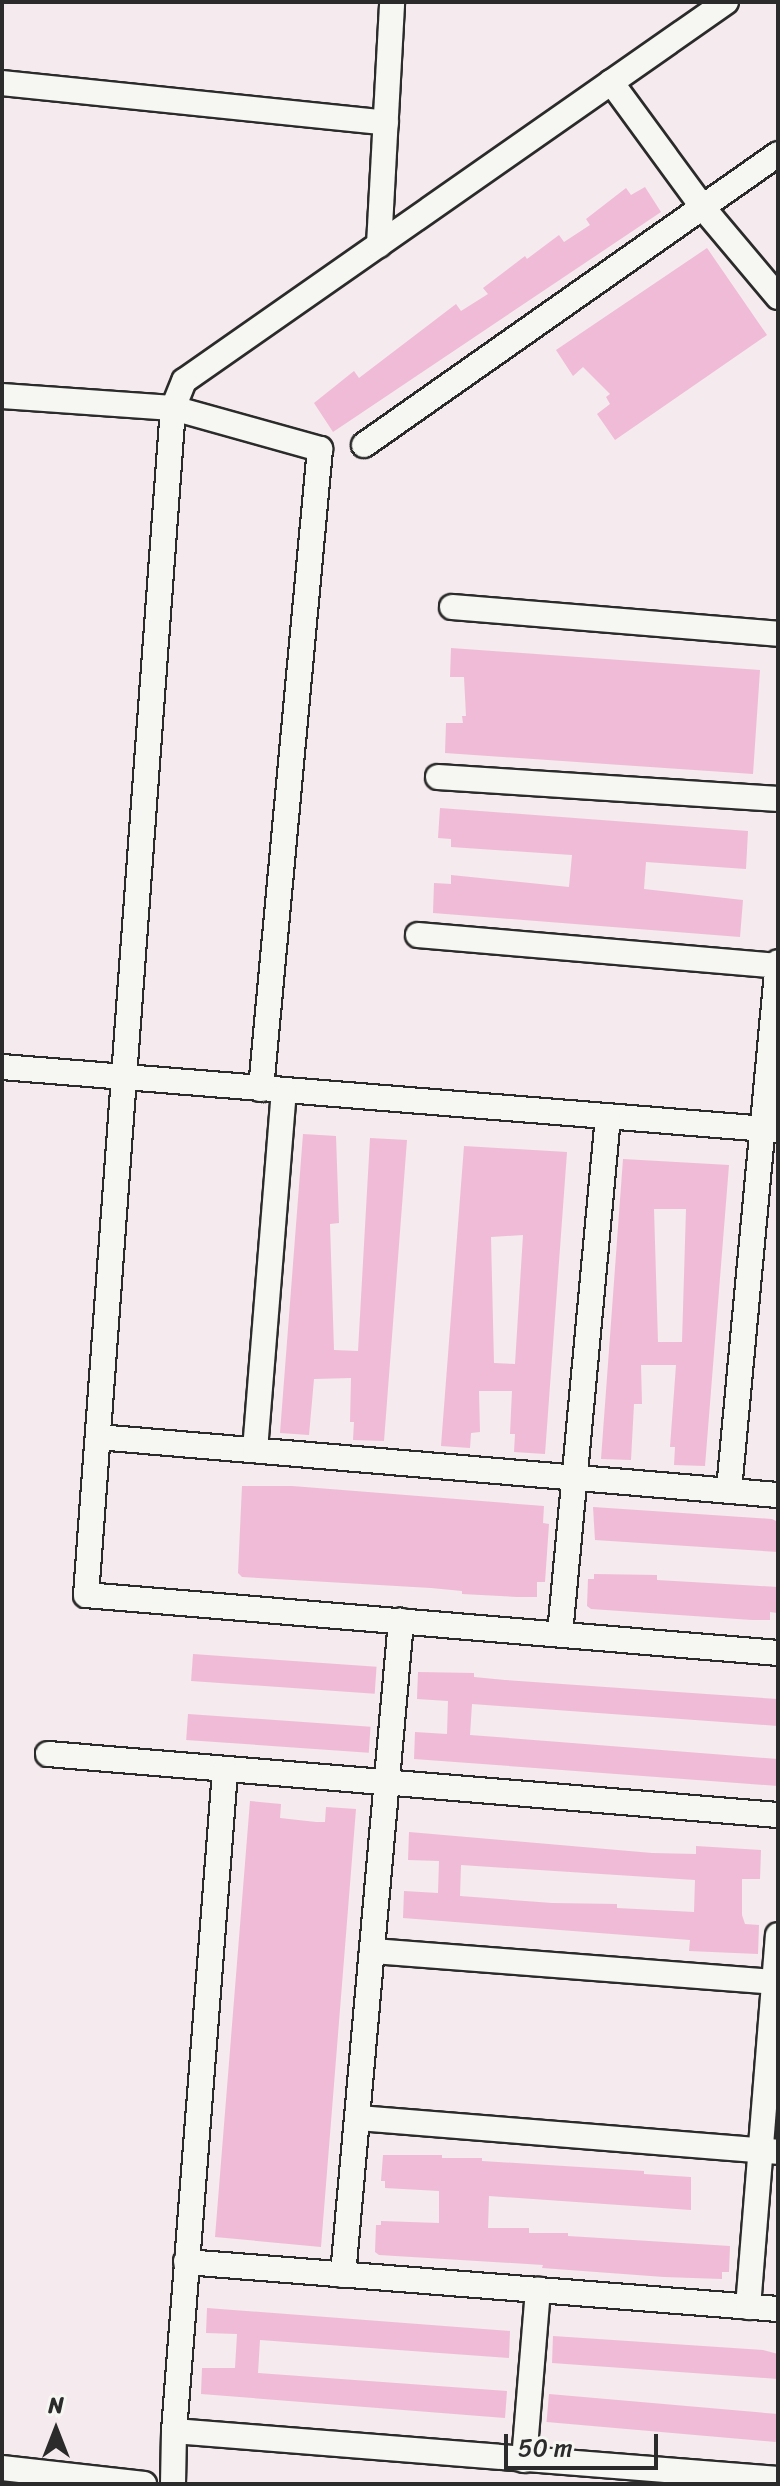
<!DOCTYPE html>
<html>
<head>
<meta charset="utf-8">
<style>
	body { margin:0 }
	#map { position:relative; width:780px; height:2486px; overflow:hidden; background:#f5eaed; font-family:Sriracha,sans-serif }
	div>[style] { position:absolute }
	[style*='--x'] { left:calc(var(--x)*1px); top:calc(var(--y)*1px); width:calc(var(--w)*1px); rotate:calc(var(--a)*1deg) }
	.building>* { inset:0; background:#f0bbd7; transform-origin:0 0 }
	.roads { filter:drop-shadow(2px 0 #2b2b2b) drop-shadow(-2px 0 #2b2b2b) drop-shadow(0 2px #2b2b2b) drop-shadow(0 -2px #2b2b2b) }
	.minor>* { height:24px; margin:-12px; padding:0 12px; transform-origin:12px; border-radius:12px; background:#f6f6f2 }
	span { translate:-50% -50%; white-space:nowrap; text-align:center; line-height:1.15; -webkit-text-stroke:6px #f6f6f2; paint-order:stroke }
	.frame { position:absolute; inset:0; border:4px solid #2b2b2b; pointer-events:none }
	.north { position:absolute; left:16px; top:2390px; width:80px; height:80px; -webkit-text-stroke:6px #f6f6f2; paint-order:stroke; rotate:0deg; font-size:22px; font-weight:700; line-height:32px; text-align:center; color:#2b2b2b }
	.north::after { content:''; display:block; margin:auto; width:28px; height:36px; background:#2b2b2b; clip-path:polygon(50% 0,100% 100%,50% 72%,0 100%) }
	.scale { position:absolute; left:504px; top:2434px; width:154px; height:36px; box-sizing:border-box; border:4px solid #2b2b2b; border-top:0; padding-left:10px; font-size:24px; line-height:28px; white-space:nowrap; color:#2b2b2b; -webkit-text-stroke:6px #f6f6f2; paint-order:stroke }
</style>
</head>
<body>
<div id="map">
	<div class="building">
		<div style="clip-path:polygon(645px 187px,661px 212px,333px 432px,314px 403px,354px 371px,359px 378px,456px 304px,461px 311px,488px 294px,483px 288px,525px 256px,527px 259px,559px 235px,564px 242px,590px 225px,586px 219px,626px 188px,631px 195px)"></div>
		<div style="clip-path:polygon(707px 248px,767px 335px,615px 440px,597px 414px,610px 404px,606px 397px,610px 394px,583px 367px,573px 376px,556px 350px)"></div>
		<div style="clip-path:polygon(451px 648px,760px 670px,753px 774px,445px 753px,446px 723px,463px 723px,462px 716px,466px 716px,464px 677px,450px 677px)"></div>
		<div style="clip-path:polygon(440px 808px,748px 831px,746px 869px,646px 862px,644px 889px,743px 900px,740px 937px,433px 913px,434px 883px,451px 884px,451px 875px,569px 887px,572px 855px,451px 847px,451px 839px,438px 838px)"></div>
		<div style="clip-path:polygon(303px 1134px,336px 1136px,339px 1223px,330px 1224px,334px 1350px,358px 1351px,370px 1138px,407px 1140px,384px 1441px,353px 1440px,354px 1422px,350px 1422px,351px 1378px,314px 1379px,309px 1435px,280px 1433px)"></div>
		<div style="clip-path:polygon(evenodd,464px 1146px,567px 1152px,545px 1454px,514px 1452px,515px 1434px,510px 1434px,512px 1391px,479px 1391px,480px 1432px,471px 1433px,470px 1448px,441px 1446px,464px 1146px,523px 1235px,515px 1364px,494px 1363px,491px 1237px,523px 1235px)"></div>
		<div style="clip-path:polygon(evenodd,623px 1159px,729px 1165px,705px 1466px,674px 1465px,675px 1447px,670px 1447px,676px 1365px,641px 1365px,642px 1404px,634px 1404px,631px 1460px,601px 1459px,623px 1159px,654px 1209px,686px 1209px,682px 1342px,658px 1342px,654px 1209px)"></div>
		<div style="clip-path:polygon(242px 1486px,292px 1486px,544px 1506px,543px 1523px,549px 1524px,545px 1582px,537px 1582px,537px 1597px,517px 1597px,462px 1594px,462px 1591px,431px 1588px,242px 1577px,238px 1573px)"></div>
		<div style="clip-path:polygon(593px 1507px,772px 1519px,778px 1522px,778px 1552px,595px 1540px)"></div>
		<div style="clip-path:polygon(594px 1574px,657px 1575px,657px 1580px,778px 1587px,777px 1613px,770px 1612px,770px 1620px,752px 1620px,591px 1609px,587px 1606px,588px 1579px,594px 1579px)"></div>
		<div style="left:193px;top:1654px;width:184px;height:27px;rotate:4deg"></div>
		<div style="clip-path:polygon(418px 1672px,474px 1673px,474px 1677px,505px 1680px,778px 1699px,778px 1726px,472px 1704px,470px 1735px,778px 1759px,778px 1786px,414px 1759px,415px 1732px,447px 1734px,448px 1701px,417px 1699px)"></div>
		<div style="left:188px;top:1714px;width:183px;height:26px;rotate:4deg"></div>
		<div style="clip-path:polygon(250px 1801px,281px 1804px,280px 1818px,316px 1822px,325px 1822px,326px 1807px,356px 1809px,321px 2247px,215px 2237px)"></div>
		<div style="clip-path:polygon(evenodd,409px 1832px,652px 1853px,696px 1854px,696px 1846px,761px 1850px,760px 1879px,742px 1879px,742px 1915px,745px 1924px,759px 1925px,758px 1954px,689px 1951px,690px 1940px,403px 1918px,404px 1891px,438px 1893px,439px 1861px,408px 1860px,409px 1832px,461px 1865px,695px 1880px,694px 1912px,617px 1908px,617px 1904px,552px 1903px,460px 1896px,461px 1865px)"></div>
		<div style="clip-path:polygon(383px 2155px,442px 2155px,442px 2158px,482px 2158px,482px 2161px,644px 2171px,644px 2174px,691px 2177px,691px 2210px,489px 2196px,488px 2228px,529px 2228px,529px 2233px,568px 2233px,568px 2236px,730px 2246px,729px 2272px,722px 2272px,722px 2279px,664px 2277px,542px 2268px,543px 2265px,379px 2255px,375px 2252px,376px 2225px,381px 2225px,381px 2221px,439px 2223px,439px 2191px,385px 2188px,385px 2181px,381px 2181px)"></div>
		<div style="clip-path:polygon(207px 2308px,510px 2331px,509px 2358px,260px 2340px,258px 2373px,507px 2391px,505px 2418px,201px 2394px,202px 2368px,235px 2368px,237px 2334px,206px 2333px)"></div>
		<div style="clip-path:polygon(553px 2336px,763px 2350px,778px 2354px,778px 2379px,552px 2363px)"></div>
		<div style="left:549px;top:2394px;width:230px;height:28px;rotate:5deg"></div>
	</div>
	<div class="roads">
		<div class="minor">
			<div style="--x:726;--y:2;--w:661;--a:145.04"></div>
			<div style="--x:184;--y:381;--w:29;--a:112"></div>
			<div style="--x:173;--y:408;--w:1190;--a:94.19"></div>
			<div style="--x:86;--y:1595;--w:694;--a:4.79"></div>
			<div style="--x:611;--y:82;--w:157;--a:53.8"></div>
			<div style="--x:704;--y:209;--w:115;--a:49.9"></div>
			<div style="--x:2;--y:83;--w:386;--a:5.9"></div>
			<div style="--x:379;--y:245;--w:243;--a:-86.9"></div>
			<div style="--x:2;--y:396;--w:171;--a:4"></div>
			<div style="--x:173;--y:408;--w:153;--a:15.6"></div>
			<div style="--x:320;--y:449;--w:643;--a:95.27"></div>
			<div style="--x:364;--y:445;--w:506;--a:-35.1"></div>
			<div style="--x:452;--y:607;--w:327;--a:4.7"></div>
			<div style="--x:438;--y:777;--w:341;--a:3.7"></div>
			<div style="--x:418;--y:935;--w:361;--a:4.9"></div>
			<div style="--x:2;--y:1067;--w:779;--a:4.64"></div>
			<div style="--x:98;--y:1437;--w:682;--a:4.88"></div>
			<div style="--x:255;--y:1450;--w:361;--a:-85.4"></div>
			<div style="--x:729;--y:1490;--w:530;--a:-84.7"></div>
			<div style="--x:560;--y:1634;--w:519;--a:-84.7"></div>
			<div style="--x:48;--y:1754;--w:733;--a:4.78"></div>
			<div style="--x:372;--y:1951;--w:407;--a:4.4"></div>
			<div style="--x:358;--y:2118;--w:421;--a:4.6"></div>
			<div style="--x:186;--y:2262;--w:594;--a:4.54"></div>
			<div style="--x:343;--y:2275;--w:657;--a:-84.93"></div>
			<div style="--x:748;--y:2307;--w:373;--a:-85.4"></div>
			<div style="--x:174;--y:2431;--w:662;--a:-85.58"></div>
			<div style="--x:524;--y:2460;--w:171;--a:-85.3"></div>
			<div style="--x:2;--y:2468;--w:143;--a:6.4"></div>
			<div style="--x:173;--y:2484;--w:53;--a:-88.9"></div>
			<div style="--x:174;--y:2431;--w:606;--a:4.54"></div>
		</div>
	</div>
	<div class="frame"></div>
	<div class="north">N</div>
	<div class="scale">50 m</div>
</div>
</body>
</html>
